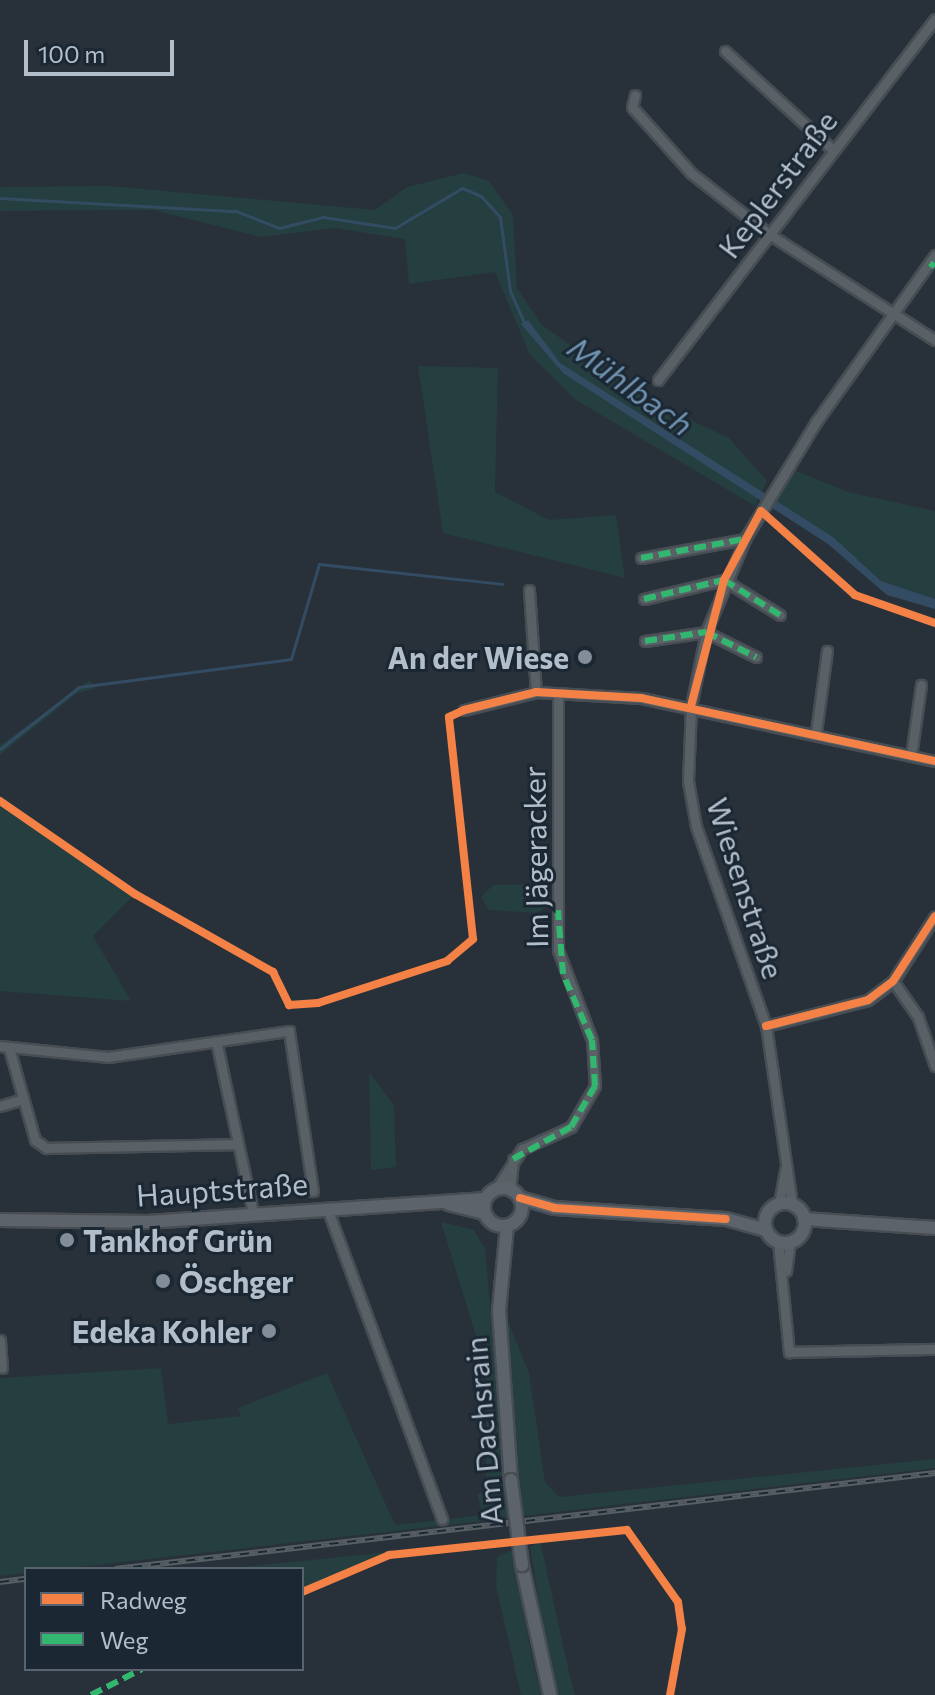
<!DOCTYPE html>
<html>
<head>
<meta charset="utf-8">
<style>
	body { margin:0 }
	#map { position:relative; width:935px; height:1695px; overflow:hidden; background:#283139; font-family:Commissioner,sans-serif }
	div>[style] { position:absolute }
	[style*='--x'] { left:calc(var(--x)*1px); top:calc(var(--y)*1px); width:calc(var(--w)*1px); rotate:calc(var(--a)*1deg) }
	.green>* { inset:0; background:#253e3f }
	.water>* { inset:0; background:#344c63 }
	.stream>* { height:3px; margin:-1.5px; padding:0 1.5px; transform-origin:1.5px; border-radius:1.5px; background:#344c63 }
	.roads { filter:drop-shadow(2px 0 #474d53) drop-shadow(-2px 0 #474d53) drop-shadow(0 2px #474d53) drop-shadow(0 -2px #474d53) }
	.street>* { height:9px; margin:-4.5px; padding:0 4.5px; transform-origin:4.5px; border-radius:4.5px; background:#596066 }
	.secondary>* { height:12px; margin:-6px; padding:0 6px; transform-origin:6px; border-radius:6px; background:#5d636b }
	.secondary>.ring { margin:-6px; padding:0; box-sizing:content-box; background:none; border:12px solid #5d636b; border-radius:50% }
	.rail>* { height:6px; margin-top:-3px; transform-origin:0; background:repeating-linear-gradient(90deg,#1b2834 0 9px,#575e64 0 18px); box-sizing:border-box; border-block:2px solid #575e64 }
	.bridges { filter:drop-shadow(2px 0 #474d53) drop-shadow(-2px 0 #474d53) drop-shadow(0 2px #474d53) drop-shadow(0 -2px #474d53) }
	.secondary-bridge>* { height:12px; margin:-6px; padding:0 6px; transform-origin:6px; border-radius:6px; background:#5d636b }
	.quiet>* { height:6px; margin-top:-3px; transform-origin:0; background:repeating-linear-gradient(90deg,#33b770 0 12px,transparent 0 18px) }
	.cycleway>* { height:8px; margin:-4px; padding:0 4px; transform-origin:4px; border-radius:4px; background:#f48246 }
	.dots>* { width:22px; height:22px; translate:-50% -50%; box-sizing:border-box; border:4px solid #1b2834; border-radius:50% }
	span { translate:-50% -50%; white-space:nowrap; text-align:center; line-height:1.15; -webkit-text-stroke:6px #1b2834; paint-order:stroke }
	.street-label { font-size:30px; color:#b2beca }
	.poi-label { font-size:30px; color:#b2beca; font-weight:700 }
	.right { translate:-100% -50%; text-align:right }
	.left { translate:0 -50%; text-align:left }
	.water-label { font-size:32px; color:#7092af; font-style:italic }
	.legend { position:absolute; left:24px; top:1567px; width:280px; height:104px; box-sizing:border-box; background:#1b2834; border:2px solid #576470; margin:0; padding:10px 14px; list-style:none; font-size:24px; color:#b2beca }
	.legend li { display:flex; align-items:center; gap:16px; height:40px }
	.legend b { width:40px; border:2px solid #576470 }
	.scale { position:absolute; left:24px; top:40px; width:150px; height:36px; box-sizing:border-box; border:4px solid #b2beca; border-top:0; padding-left:10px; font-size:24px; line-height:28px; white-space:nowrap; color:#b2beca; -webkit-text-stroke:6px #1b2834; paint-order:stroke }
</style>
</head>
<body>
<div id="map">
	<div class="green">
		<div style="clip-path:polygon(464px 173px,489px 181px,513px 215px,517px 288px,542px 325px,646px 399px,729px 438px,767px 481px,755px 506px,576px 400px,530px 355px,495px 272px,409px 284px,405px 239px,335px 228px,261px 237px,154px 210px,0 211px,0 187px,110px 186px,375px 210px,407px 187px)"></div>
		<div style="clip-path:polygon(418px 366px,498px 368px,495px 492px,549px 520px,616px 515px,625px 578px,443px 533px)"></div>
		<div style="clip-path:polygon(792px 469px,848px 492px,935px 511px,935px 599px,881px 581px,833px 537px,774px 503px)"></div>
		<div style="clip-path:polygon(90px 680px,95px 689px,77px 693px,0 755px,0 745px)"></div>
		<div style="clip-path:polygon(0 801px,135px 894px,93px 936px,131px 1001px,0 991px)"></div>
		<div style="clip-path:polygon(542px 884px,546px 908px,537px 913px,489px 910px,481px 897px,493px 885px)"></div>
		<div style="clip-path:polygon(369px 1072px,394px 1105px,396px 1167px,371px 1170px)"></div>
		<div style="clip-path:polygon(441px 1222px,474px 1230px,485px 1249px,510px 1518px,0 1576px,0 1378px,161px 1368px,168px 1424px,241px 1416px,238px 1408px,327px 1373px,395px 1525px,483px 1515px,477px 1494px,486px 1491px,487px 1337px,476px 1336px)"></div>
		<div style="clip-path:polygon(505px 1314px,529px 1373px,545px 1482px,559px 1497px,935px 1459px,935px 1468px,522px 1516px)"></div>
		<div style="clip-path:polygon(540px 1540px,569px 1672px,575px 1695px,558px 1695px,548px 1659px,530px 1547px)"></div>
		<div style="clip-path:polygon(512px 1550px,529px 1642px,541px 1695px,521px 1695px,496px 1586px,497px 1557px)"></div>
		<div style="clip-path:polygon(390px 1552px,302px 1589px,302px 1569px,221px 1569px)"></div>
	</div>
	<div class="water">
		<div style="clip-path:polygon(528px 320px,560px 363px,833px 537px,881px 581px,935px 599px,935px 609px,887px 595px,828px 544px,563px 373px,521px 324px)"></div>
	</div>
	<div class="stream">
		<div style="--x:0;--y:198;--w:236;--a:3.2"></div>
		<div style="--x:236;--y:211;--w:46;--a:21.6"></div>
		<div style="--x:279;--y:228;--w:45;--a:-14"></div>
		<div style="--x:323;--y:217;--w:73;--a:8.7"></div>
		<div style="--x:395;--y:228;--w:78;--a:-30.8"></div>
		<div style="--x:462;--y:188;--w:21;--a:23"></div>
		<div style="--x:481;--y:196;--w:28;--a:48"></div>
		<div style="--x:500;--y:217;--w:75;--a:82.3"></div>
		<div style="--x:510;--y:291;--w:36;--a:66"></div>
		<div style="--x:0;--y:749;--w:100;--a:-38.1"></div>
		<div style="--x:79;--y:687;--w:214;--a:-7.5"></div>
		<div style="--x:291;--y:659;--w:99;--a:-73.6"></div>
		<div style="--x:319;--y:564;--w:184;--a:6.2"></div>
	</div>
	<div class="roads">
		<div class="street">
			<div style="--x:725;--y:51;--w:147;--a:42.5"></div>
			<div style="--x:635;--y:95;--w:12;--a:104"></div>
			<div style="--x:632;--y:107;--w:89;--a:48.2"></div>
			<div style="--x:691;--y:173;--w:99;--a:38"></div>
			<div style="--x:769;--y:234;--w:197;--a:32.6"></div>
			<div style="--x:658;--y:380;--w:455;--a:-52.5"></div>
			<div style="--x:641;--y:558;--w:106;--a:-10.4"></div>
			<div style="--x:529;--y:590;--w:102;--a:86.1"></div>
			<div style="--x:644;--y:599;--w:82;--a:-13.4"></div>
			<div style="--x:724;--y:580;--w:66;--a:32"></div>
			<div style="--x:645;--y:641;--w:62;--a:-8.4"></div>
			<div style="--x:706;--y:632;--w:56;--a:26.6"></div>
			<div style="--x:464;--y:710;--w:74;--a:-14"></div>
			<div style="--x:536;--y:692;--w:105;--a:3.3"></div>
			<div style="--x:641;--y:698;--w:301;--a:12.1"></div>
			<div style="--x:816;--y:732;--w:82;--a:-82.3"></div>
			<div style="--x:911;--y:756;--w:72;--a:-82"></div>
			<div style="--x:893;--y:981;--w:44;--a:55.2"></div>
			<div style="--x:918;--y:1017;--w:52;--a:70.9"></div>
			<div style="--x:766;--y:1026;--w:105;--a:-14.3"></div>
			<div style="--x:868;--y:1000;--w:31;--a:-37"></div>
			<div style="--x:893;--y:981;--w:77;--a:-57.1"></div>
			<div style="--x:217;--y:1045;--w:172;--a:77.9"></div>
			<div style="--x:0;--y:1046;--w:109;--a:5.8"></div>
			<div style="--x:108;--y:1057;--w:183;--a:-8.2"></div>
			<div style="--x:289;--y:1031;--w:162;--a:81.5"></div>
			<div style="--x:9;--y:1048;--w:96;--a:74.2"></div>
			<div style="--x:35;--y:1140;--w:14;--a:36"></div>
			<div style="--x:46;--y:1148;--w:192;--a:-1.2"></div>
			<div style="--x:0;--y:1106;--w:21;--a:-17"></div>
			<div style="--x:496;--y:1189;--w:48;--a:-57"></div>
			<div style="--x:522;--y:1149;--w:54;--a:-24.2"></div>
			<div style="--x:571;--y:1127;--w:48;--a:-59.7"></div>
			<div style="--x:595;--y:1086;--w:46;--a:-93.7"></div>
			<div style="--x:592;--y:1040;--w:96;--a:-110.7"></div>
			<div style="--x:558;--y:950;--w:255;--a:-90"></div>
			<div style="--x:510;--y:1190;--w:31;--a:-84"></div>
			<div style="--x:779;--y:1204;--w:35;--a:-80"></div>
			<div style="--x:792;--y:1204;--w:180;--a:-98.3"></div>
			<div style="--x:766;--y:1026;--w:212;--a:-109.3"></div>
			<div style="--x:696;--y:826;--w:46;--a:-100.1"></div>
			<div style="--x:688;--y:781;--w:75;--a:-87.7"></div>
			<div style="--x:691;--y:706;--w:76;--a:-78.5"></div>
			<div style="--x:706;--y:632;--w:103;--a:-67.2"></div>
			<div style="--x:746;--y:537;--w:135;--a:-58.7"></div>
			<div style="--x:816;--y:422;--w:205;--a:-54.5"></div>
			<div style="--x:327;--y:1208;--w:332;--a:69.7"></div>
			<div style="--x:778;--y:1242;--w:111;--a:84.3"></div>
			<div style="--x:789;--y:1352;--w:146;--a:-1.2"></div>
			<div style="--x:786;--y:1271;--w:29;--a:-82"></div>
			<div style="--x:0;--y:1340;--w:28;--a:86"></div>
		</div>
		<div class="secondary">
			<div class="ring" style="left:484px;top:1188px;width:26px;height:26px"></div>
			<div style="--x:520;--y:1198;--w:36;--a:16"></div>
			<div style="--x:555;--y:1208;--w:171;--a:3.7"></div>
			<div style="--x:726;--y:1219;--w:41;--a:15.4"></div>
			<div class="ring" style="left:765px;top:1203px;width:28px;height:28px"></div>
			<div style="--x:448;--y:1204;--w:37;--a:14"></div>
			<div style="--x:804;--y:1219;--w:131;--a:3.9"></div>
			<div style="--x:0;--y:1220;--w:148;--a:0.8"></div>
			<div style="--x:148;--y:1222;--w:338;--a:-3.9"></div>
			<div style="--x:507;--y:1226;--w:84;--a:95.4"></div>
			<div style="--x:499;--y:1310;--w:170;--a:86"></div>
			<div style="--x:522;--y:1565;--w:133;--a:77.8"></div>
		</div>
	</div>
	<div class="rail">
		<div style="--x:115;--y:1569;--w:826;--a:-6.68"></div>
		<div style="--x:0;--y:1582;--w:26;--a:-7"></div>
	</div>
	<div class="bridges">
		<div class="secondary-bridge">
			<div style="--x:511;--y:1480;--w:86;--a:82.6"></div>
		</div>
	</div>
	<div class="quiet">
		<div style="--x:930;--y:263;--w:6;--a:39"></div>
		<div style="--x:641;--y:558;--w:106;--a:-10.4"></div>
		<div style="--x:644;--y:599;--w:82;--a:-13.4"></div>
		<div style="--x:724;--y:580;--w:66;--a:32"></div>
		<div style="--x:645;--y:641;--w:62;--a:-8.4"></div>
		<div style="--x:706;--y:632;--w:56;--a:26.6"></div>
		<div style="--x:513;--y:1159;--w:66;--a:-28.9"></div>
		<div style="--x:571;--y:1127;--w:48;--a:-59.7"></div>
		<div style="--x:595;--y:1086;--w:46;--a:-93.7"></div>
		<div style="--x:592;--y:1040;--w:72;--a:-113.7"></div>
		<div style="--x:563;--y:974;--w:64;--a:-94.5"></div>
		<div style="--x:91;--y:1695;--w:57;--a:-27"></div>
	</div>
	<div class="cycleway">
		<div style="--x:691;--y:706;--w:130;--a:-75.3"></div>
		<div style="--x:724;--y:580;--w:78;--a:-61.8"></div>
		<div style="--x:761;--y:511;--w:126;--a:41.8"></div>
		<div style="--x:855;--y:595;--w:85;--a:19.3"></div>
		<div style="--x:0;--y:801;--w:164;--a:34.6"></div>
		<div style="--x:135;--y:894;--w:159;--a:29.5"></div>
		<div style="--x:273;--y:972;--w:37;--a:64"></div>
		<div style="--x:289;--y:1005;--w:29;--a:-4"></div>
		<div style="--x:318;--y:1003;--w:136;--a:-18"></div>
		<div style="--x:447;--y:961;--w:34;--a:-40"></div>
		<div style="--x:473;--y:939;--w:223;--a:-96.2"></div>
		<div style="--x:449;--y:717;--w:17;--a:-25"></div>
		<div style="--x:464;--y:710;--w:74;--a:-14"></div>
		<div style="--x:536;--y:692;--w:105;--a:3.3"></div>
		<div style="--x:641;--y:698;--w:301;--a:12.1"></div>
		<div style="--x:766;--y:1026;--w:105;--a:-14.3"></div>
		<div style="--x:868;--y:1000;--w:31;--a:-37"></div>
		<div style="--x:893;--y:981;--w:77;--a:-57.1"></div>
		<div style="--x:520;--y:1198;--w:36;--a:16"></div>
		<div style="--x:555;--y:1208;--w:171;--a:3.7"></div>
		<div style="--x:302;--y:1592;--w:95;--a:-23"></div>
		<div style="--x:389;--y:1555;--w:239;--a:-6"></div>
		<div style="--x:627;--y:1530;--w:88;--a:54.7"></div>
		<div style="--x:678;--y:1602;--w:27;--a:82"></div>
		<div style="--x:682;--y:1629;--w:67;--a:100.3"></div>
	</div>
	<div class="dots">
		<div style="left:585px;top:657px;background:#828d97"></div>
		<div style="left:67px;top:1240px;background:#828d97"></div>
		<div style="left:163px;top:1281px;background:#828d97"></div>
		<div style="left:269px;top:1331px;background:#828d97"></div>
	</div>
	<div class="street-label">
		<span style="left:777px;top:184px;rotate:-53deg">Keplerstraße</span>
		<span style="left:535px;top:857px;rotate:-91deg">Im Jägeracker</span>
		<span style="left:746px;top:888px;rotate:72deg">Wiesenstraße</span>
		<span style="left:222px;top:1189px;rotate:-4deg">Hauptstraße</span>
		<span style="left:483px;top:1431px;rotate:-95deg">Am Dachsrain</span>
	</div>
	<div class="poi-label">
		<span class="right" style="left:569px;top:657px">An der Wiese</span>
		<span class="left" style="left:83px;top:1240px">Tankhof Grün</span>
		<span class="left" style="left:179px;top:1281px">Öschger</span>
		<span class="right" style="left:253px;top:1331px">Edeka Kohler</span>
	</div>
	<div class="water-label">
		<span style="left:631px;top:385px;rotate:36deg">Mühlbach</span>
	</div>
	<ul class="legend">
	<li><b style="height:10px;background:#f48246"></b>Radweg</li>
	<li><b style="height:10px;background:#33b770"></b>Weg</li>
	</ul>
	<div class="scale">100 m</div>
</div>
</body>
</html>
